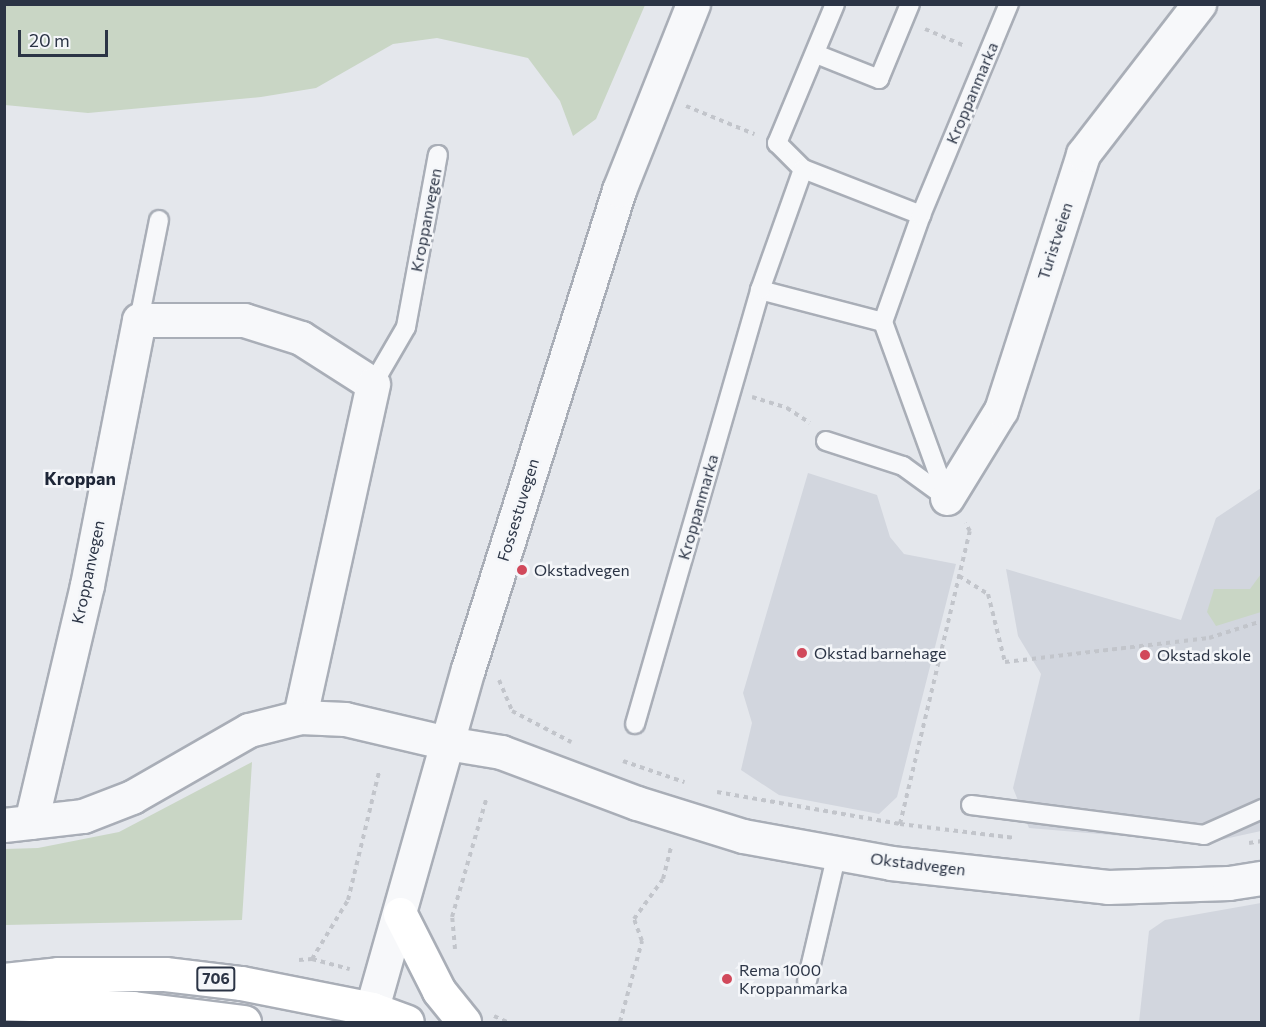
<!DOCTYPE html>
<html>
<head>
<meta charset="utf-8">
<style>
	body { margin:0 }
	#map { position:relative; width:1266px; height:1027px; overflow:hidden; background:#e4e7ec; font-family:Commissioner,sans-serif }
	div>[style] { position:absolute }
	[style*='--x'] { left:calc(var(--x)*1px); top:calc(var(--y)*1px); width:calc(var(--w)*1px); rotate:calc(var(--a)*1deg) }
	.built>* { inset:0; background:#d2d6de }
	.green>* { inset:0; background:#c9d6c5 }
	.path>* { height:4px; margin-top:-2px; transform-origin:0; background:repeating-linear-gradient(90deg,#c2c5cb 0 4.5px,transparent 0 9px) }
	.roads { filter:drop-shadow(2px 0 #a9aeb7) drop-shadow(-2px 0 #a9aeb7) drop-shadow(0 2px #a9aeb7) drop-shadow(0 -2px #a9aeb7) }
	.service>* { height:18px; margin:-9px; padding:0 9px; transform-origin:9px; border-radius:9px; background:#f7f8fa }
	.minor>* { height:33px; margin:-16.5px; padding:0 16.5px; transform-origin:16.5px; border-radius:16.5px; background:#f7f8fa }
	.tertiary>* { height:33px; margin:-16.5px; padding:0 16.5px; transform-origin:16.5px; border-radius:16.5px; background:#f7f8fa }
	.secondary>* { height:33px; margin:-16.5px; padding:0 16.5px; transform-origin:16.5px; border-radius:16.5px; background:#fff }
	.trunk>* { height:33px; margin:-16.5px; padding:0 16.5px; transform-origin:16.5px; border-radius:16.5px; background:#fff }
	.dots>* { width:16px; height:16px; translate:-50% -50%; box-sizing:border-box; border:3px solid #f4f6f9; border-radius:50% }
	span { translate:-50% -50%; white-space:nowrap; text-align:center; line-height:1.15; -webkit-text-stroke:5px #f4f6f9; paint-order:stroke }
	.shield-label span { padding:2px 4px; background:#f4f6f9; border:2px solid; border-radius:4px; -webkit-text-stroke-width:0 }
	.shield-label { font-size:15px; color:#2b3445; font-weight:700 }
	.street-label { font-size:16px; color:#2b3445 }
	.poi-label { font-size:16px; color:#2b3445 }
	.left { translate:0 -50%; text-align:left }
	.neighbourhood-label { font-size:18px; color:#1d2536; font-weight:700 }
	.frame { position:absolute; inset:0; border:6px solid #2b3445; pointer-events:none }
	.scale { position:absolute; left:18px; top:30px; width:90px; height:27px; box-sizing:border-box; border:3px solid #2b3445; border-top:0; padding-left:8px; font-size:18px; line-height:21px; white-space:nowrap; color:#2b3445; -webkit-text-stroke:4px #f4f6f9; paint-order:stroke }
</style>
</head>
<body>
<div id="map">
	<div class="built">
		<div style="clip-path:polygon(808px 473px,877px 495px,890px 537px,904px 554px,956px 564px,897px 797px,879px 814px,779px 795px,741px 770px,752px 723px,743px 693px)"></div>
		<div style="clip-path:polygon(1261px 488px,1261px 831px,1206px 843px,1029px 828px,1013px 788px,1041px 674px,1018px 636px,1006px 569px,1181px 620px,1216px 518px)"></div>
		<div style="clip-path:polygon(1261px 903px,1261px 1022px,1139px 1022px,1149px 931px,1165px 920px)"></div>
	</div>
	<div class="green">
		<div style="clip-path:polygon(4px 5px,5px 4px,645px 5px,596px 119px,573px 136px,560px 101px,528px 58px,437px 38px,393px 44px,316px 88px,261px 97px,88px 113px,5px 105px)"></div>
		<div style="clip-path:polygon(1261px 574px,1261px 612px,1216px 626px,1207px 612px,1214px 589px,1250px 589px)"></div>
		<div style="clip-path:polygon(252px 762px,242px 920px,5px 925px,5px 849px,38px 848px,119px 832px)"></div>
	</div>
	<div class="path">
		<div style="--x:925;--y:29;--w:43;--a:23"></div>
		<div style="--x:686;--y:106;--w:74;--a:22.4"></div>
		<div style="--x:752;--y:397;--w:37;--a:17"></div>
		<div style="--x:787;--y:408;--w:27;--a:33"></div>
		<div style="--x:959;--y:576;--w:34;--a:32"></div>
		<div style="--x:988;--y:594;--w:70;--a:76"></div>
		<div style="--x:1005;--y:662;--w:205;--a:-6.7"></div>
		<div style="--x:1209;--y:638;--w:56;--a:-17.8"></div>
		<div style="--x:499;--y:680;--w:34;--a:67"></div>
		<div style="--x:512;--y:711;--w:67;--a:27.7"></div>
		<div style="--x:623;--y:761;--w:65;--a:19"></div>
		<div style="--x:717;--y:792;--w:186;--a:9.9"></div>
		<div style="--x:900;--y:824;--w:116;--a:6.9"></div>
		<div style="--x:900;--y:824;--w:301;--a:-76.6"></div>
		<div style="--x:970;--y:531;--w:9;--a:-122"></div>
		<div style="--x:1249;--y:843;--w:13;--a:-9"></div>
		<div style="--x:455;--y:949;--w:32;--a:-95"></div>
		<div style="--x:452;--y:917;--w:122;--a:-73.8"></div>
		<div style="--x:312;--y:959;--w:69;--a:-58.6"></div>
		<div style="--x:348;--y:900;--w:132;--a:-76.4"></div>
		<div style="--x:299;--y:960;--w:13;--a:-4"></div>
		<div style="--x:312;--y:959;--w:39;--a:15"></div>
		<div style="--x:494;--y:1016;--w:14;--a:25"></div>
		<div style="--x:620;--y:1022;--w:84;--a:-74.8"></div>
		<div style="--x:642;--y:941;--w:23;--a:-110"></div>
		<div style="--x:634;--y:919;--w:49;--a:-54.1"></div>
		<div style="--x:663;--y:879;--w:34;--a:-76"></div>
	</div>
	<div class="roads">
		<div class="service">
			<div style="--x:835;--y:4;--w:151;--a:112.6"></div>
			<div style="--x:777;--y:143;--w:37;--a:45"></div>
			<div style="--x:803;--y:169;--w:127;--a:21.3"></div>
			<div style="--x:816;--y:54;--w:68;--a:21.6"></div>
			<div style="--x:879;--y:79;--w:81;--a:-67.5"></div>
			<div style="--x:760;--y:290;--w:127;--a:14.6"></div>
			<div style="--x:139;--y:320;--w:102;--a:-78.7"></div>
			<div style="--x:883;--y:322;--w:114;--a:-70.4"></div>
			<div style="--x:921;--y:215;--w:229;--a:-67.4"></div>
			<div style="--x:883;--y:322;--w:187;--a:70"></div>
			<div style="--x:373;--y:384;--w:66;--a:-59.9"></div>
			<div style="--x:406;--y:327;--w:175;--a:-79.5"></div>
			<div style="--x:826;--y:441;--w:81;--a:18"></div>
			<div style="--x:903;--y:466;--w:54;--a:36"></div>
			<div style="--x:635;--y:724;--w:452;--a:-73.9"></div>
			<div style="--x:760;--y:290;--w:128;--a:-70.4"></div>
			<div style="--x:971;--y:805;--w:235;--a:7.3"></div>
			<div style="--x:1204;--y:835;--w:64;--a:-24.1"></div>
			<div style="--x:807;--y:981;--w:131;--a:-76.8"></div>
		</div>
		<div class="minor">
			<div style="--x:947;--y:498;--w:103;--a:-58.5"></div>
			<div style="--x:1001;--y:410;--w:269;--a:-72.2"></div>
			<div style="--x:1083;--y:154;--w:190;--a:-52.3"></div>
			<div style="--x:31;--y:822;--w:244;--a:-76.7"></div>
			<div style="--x:87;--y:585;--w:270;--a:-78.9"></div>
			<div style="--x:139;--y:320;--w:105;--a:0"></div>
			<div style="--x:244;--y:320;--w:60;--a:17.5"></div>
			<div style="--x:301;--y:338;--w:85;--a:32.6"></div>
			<div style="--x:373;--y:384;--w:341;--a:102.4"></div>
			<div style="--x:4;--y:825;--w:80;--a:-6.5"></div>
			<div style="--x:83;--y:816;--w:53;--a:-21.2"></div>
			<div style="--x:132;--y:797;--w:135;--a:-29.8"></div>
			<div style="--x:249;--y:730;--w:53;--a:-14.3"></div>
			<div style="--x:300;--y:717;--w:45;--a:2.5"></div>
			<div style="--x:345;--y:719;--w:105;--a:13.2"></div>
		</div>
		<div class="tertiary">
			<div style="--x:447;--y:743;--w:55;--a:9.5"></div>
			<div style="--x:501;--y:752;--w:145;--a:20.6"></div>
			<div style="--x:637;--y:803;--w:111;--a:17.3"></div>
			<div style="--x:743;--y:836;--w:150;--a:10.3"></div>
			<div style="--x:891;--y:863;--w:218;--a:6.3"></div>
			<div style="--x:1108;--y:887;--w:121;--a:-1.9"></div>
			<div style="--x:1229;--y:883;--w:33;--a:-9"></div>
			<div style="--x:368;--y:1022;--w:367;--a:-74.2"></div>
			<div style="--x:468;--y:669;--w:502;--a:-72.5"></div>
			<div style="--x:619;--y:190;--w:200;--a:-68.3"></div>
		</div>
		<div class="secondary">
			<div style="--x:400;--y:914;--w:86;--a:63.1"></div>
			<div style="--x:439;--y:991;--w:40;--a:51"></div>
			<div style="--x:372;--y:1009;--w:37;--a:20"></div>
		</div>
		<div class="trunk">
			<div style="--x:4;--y:980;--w:54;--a:-6.3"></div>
			<div style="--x:58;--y:974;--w:107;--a:0"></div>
			<div style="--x:165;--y:974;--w:77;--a:6.8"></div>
			<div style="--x:241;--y:983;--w:134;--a:11.2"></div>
			<div style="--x:4;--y:1003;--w:129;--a:2.2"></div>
			<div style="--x:133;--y:1008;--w:112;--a:7.2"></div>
		</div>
	</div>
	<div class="dots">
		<div style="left:522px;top:570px;background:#d1495b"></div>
		<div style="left:802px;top:653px;background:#d1495b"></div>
		<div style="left:1145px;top:655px;background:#d1495b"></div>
		<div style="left:727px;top:979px;background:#d1495b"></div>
	</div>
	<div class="shield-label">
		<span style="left:216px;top:979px">706</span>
	</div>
	<div class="street-label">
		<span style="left:972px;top:93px;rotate:-67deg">Kroppanmarka</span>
		<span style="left:426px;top:220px;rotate:-79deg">Kroppanvegen</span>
		<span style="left:1055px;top:241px;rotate:-72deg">Turistveien</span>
		<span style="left:698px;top:507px;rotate:-74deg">Kroppanmarka</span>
		<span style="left:518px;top:510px;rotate:-73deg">Fossestuvegen</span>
		<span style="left:88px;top:572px;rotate:-78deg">Kroppanvegen</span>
		<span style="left:918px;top:864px;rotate:7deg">Okstadvegen</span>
	</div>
	<div class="poi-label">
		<span class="left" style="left:534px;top:570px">Okstadvegen</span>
		<span class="left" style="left:814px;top:653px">Okstad barnehage</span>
		<span class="left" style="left:1157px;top:655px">Okstad skole</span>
		<span class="left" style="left:739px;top:979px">Rema 1000<br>Kroppanmarka</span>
	</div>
	<div class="neighbourhood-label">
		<span style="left:80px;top:478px">Kroppan</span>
	</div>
	<div class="frame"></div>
	<div class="scale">20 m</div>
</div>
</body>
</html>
